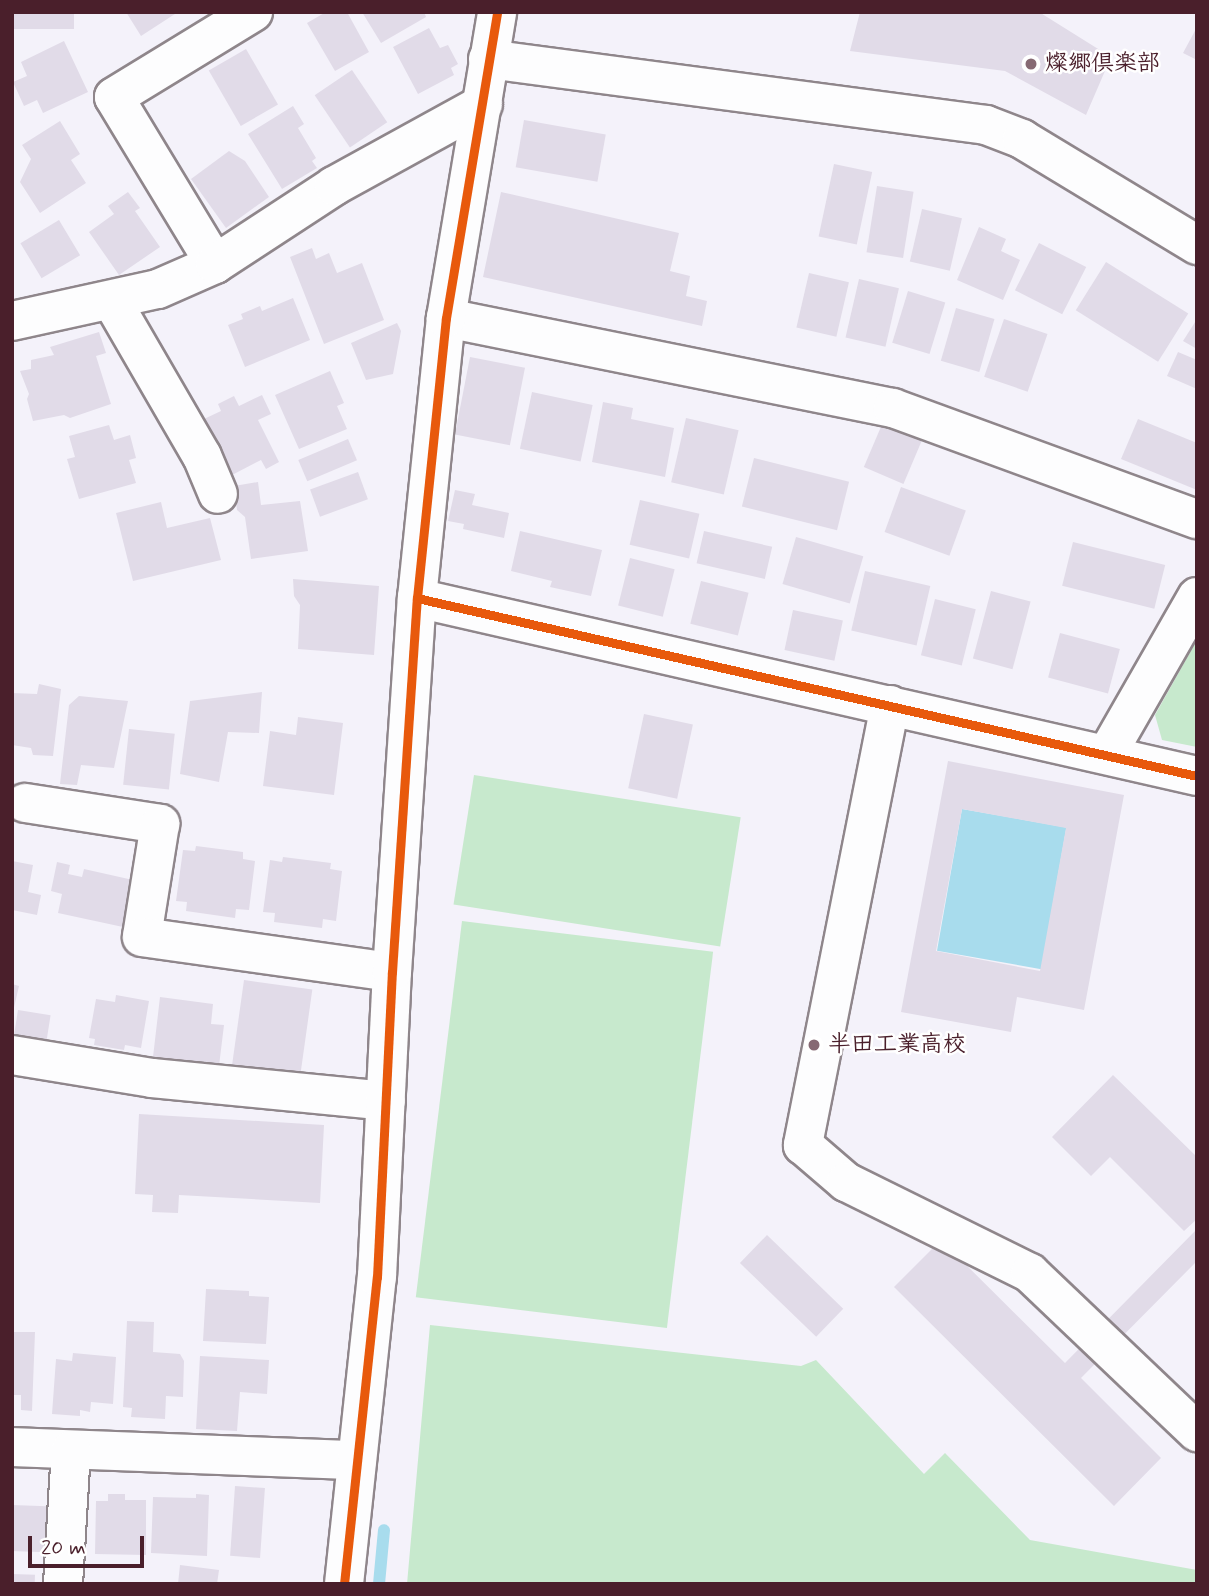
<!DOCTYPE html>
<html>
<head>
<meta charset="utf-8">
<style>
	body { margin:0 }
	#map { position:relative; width:1209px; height:1596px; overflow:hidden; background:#f4f2fa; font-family:Mynerve,"Klee One",sans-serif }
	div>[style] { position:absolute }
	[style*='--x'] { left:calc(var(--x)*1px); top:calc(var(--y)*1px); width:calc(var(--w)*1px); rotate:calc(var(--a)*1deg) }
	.green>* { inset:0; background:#c7e9cd; transform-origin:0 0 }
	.water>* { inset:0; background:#a8dced; transform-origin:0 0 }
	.stream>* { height:12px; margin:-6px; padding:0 6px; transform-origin:6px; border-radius:6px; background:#a8dced }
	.building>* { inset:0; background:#e1dbe8; transform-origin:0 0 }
	.roads { filter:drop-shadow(2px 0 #8f868b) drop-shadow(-2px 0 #8f868b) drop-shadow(0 2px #8f868b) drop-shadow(0 -2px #8f868b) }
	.minor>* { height:38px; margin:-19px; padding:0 19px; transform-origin:19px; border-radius:19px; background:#fdfdfe }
	.cycleway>* { height:9px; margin:-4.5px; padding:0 4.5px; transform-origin:4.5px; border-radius:4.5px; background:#e8590c }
	.dots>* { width:19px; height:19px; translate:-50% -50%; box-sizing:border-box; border:4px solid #fff; border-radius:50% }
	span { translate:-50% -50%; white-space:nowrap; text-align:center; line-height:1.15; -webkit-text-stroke:5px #fff; paint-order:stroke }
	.poi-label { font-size:23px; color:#4a1f2b; font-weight:700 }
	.left { translate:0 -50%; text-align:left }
	.frame { position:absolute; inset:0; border:14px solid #4a1f2b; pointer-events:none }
	.scale { position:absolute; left:28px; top:1536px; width:116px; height:32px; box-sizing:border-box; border:4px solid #4a1f2b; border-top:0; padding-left:9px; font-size:21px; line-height:24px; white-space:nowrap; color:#4a1f2b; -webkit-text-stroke:5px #fff; paint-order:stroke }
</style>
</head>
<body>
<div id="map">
	<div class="green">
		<div style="clip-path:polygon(1197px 640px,1197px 747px,1162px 740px,1155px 715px)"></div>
		<div style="left:474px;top:775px;width:270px;height:131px;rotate:9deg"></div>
		<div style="left:462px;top:921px;width:253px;height:379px;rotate:7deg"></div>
		<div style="clip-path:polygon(430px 1325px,801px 1366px,816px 1360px,924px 1474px,945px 1453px,1030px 1540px,1197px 1570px,1197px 1584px,407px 1584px)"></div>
	</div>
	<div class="water">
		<div style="left:962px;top:809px;width:106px;height:144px;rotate:10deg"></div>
	</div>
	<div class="stream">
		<div style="--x:379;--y:1584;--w:54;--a:-84.7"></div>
	</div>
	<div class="building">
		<div style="left:14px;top:12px;width:60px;height:17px"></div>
		<div style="clip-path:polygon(126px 12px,178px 12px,141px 36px)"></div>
		<div style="clip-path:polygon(326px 12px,347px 12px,369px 52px,335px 71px,307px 23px)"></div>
		<div style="clip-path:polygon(362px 12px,424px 12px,426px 17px,381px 43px)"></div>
		<div style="clip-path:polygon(860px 12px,1039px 12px,1111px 57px,1086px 115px,1005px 71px,850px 51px)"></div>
		<div style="clip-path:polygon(1197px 27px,1197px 60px,1183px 53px)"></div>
		<div style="clip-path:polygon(429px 28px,440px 48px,448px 45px,458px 64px,451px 68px,454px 75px,418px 94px,393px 47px)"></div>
		<div style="clip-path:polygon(64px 41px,88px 92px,43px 113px,37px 100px,24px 106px,13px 82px,27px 76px,21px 62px)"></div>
		<div style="left:246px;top:49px;width:64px;height:43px;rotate:60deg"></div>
		<div style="left:352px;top:70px;width:63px;height:45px;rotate:56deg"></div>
		<div style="clip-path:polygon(293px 106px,304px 124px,298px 128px,316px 158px,312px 161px,317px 168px,282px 189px,248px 134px)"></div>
		<div style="left:524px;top:120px;width:83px;height:48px;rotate:10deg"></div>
		<div style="clip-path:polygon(60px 121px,80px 154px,71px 160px,86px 183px,40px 213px,20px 182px,31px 159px,22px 145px)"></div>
		<div style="clip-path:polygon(229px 151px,245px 161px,269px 197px,226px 228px,191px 179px)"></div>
		<div style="left:834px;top:164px;width:39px;height:74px;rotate:12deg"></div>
		<div style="left:877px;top:186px;width:37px;height:67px;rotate:9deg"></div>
		<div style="clip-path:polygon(128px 192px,140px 208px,135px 211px,160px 247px,119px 275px,89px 232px,114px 214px,108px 206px)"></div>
		<div style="clip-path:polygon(501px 192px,679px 233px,670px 271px,690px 276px,686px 296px,707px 301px,702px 326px,483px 277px)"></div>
		<div style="left:922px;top:209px;width:41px;height:54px;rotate:13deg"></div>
		<div style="left:59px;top:220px;width:41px;height:45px;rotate:59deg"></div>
		<div style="clip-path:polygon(979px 227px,1006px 239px,1001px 251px,1020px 260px,1003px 300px,957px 280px)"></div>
		<div style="left:1039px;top:243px;width:53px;height:53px;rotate:27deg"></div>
		<div style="clip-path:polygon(312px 248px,316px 259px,329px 253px,337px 273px,362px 263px,384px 320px,324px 344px,290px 257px)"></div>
		<div style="left:1106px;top:262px;width:97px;height:57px;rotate:32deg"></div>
		<div style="left:809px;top:273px;width:41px;height:56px;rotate:13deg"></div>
		<div style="left:859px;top:279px;width:41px;height:60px;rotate:13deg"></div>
		<div style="left:908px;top:291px;width:39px;height:54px;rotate:17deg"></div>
		<div style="clip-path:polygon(293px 298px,310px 340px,245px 367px,228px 325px,243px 319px,241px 314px,260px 306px,262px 311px)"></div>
		<div style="left:956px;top:308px;width:40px;height:55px;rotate:16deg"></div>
		<div style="left:1004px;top:319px;width:46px;height:61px;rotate:19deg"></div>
		<div style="clip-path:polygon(1197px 319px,1197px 349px,1183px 341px)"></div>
		<div style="clip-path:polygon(397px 323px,401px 331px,393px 374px,366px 380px,351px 343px)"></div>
		<div style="clip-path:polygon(99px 332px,106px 353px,96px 356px,111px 404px,70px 418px,64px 415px,33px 421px,27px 399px,29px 394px,20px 371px,31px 369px,31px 360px,54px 355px,50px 347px)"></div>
		<div style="clip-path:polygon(1178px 352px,1197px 360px,1197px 389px,1167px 376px)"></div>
		<div style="left:470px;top:357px;width:56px;height:79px;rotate:11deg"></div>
		<div style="clip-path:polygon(330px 371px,344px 403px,337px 406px,347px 429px,299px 449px,275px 395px)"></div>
		<div style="left:532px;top:392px;width:62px;height:58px;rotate:12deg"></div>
		<div style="clip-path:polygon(262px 395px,271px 414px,258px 420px,279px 462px,266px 469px,261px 460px,232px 475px,204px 419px,221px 411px,218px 404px,234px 396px,239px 406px)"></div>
		<div style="clip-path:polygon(603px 402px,633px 408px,631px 419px,674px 428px,665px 477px,592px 462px)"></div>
		<div style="left:686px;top:418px;width:54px;height:66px;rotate:13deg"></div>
		<div style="clip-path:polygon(1138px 419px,1197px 443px,1197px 490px,1121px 459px)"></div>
		<div style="left:883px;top:422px;width:43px;height:49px;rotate:23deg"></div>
		<div style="clip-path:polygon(109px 425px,114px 440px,130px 435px,136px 458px,129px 460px,136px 483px,79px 499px,67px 459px,75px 457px,69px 436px)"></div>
		<div style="left:348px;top:439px;width:23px;height:54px;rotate:67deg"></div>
		<div style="left:754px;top:458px;width:98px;height:50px;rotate:14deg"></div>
		<div style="left:358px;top:472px;width:29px;height:51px;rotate:70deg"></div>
		<div style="clip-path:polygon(258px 482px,261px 505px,300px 501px,308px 551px,251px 559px,245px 517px,237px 510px,234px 486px)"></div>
		<div style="left:901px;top:487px;width:69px;height:48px;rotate:20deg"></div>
		<div style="clip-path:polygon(455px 490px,475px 494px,472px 505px,509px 513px,504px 538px,463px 529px,464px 524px,448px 521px)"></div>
		<div style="left:640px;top:500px;width:61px;height:46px;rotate:13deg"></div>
		<div style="clip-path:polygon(161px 502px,167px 528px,210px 518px,221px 560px,133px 581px,116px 513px)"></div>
		<div style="clip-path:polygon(520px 531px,602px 550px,591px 596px,550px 587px,552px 581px,511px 571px)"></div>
		<div style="left:704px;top:531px;width:70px;height:33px;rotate:13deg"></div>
		<div style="left:796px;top:537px;width:70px;height:49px;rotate:16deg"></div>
		<div style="left:1073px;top:542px;width:95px;height:45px;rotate:14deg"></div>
		<div style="left:630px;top:558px;width:46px;height:49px;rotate:14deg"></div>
		<div style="left:865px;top:571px;width:67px;height:61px;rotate:13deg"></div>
		<div style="clip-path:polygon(293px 579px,379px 586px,374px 655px,298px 649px,300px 605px,294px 596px)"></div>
		<div style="left:701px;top:581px;width:49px;height:44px;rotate:14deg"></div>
		<div style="left:991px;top:591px;width:41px;height:70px;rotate:15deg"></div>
		<div style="left:935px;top:599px;width:42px;height:58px;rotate:14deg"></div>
		<div style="left:793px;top:610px;width:51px;height:41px;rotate:12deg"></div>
		<div style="left:1060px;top:633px;width:62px;height:46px;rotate:15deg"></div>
		<div style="clip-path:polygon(39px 684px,61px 689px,53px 756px,33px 755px,31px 748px,12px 745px,12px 693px,37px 694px)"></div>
		<div style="clip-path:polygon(262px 692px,259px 733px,228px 732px,219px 782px,180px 774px,190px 701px)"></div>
		<div style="clip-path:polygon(79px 696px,128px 701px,114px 768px,81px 765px,77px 785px,60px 784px,69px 705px)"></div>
		<div style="left:644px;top:714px;width:50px;height:76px;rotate:12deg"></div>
		<div style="clip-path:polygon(298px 717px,343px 723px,334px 795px,263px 786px,270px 731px,296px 735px)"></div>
		<div style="left:129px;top:729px;width:46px;height:56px;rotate:6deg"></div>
		<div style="clip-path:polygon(evenodd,948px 761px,1124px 795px,1084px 1010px,1017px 997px,1011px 1032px,901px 1012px,948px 761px,962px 809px,1066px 828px,1040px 971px,936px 951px,962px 809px)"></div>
		<div style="clip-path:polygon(196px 846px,243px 852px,243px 859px,255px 861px,249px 910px,236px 909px,235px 918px,186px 911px,187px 902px,176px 901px,183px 850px,195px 851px)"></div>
		<div style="clip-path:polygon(283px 857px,331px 863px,330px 869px,342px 871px,336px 921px,323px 919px,322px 928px,274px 922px,275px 913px,263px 912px,270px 860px,282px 862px)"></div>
		<div style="clip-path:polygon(12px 861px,33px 865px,28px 892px,41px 895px,37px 915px,12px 910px)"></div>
		<div style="clip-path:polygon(57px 862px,70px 865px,68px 874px,82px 877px,84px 869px,133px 880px,123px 927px,58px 913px,62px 894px,51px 891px)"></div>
		<div style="left:244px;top:980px;width:69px;height:87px;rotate:8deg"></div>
		<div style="clip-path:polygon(12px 984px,19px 986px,13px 1012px,12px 1012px)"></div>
		<div style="clip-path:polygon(116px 995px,149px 1001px,141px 1048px,125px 1045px,124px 1050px,94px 1045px,95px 1039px,89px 1038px,96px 999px,115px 1002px)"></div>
		<div style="clip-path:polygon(160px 997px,213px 1004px,211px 1024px,224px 1025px,219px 1066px,153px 1057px)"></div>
		<div style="left:18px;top:1010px;width:33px;height:27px;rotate:9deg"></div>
		<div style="clip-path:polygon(1113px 1075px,1197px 1157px,1197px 1219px,1184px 1231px,1110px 1157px,1091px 1176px,1052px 1137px)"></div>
		<div style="clip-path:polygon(139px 1114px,324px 1125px,320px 1203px,179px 1195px,178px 1213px,152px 1212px,153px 1195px,135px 1194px)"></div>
		<div style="clip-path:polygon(1197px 1229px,1197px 1261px,1081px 1378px,1161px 1458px,1114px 1506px,894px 1287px,941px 1240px,1065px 1363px)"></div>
		<div style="left:767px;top:1235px;width:106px;height:39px;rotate:44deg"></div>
		<div style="clip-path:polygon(206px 1289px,249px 1291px,249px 1296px,269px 1297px,266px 1344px,203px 1341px)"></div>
		<div style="clip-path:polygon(127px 1321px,154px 1322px,153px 1352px,180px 1354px,184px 1361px,183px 1397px,166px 1396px,165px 1419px,131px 1417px,132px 1408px,123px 1407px)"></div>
		<div style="clip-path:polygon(12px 1332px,35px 1332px,32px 1411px,21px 1410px,21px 1395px,12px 1395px)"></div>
		<div style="clip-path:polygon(73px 1353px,116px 1357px,113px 1404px,91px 1402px,90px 1412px,80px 1410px,80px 1416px,52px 1414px,56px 1359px,72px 1361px)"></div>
		<div style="clip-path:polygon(200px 1356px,269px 1360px,267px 1394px,240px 1392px,237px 1431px,196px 1429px)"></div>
		<div style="left:235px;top:1486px;width:30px;height:70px;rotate:4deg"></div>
		<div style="clip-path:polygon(108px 1494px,125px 1494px,125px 1500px,146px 1500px,146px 1555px,95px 1554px,96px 1501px,108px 1501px)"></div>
		<div style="clip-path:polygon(196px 1494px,209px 1495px,207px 1556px,151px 1553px,153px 1497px,196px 1498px)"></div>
		<div style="left:12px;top:1505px;width:35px;height:46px;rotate:2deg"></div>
		<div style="clip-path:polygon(180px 1565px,219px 1570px,217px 1584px,178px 1584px)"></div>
		<div style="left:12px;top:1574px;width:23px;height:10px;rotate:2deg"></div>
	</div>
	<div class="roads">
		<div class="minor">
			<div style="--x:488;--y:59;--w:502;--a:7.55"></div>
			<div style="--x:986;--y:125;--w:39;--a:21"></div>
			<div style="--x:1022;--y:139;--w:205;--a:31.2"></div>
			<div style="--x:215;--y:264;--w:195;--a:-121.2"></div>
			<div style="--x:114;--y:97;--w:163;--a:-31.4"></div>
			<div style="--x:112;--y:301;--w:179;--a:59.9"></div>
			<div style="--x:202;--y:456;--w:41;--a:67.2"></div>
			<div style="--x:446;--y:318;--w:456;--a:11.4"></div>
			<div style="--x:893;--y:408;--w:324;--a:20.1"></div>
			<div style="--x:12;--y:321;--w:149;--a:-12.4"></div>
			<div style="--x:158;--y:289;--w:62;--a:-23.7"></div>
			<div style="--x:215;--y:264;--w:142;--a:-33.2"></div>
			<div style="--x:334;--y:186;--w:170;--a:-28.8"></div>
			<div style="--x:417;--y:598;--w:800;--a:12.86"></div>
			<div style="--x:890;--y:705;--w:449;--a:101.2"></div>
			<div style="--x:803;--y:1145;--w:57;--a:40.7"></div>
			<div style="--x:846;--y:1182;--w:205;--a:26.3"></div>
			<div style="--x:1030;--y:1273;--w:231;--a:43.6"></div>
			<div style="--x:1107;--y:754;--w:181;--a:-60.2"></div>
			<div style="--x:25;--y:803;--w:137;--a:8.8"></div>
			<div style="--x:160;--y:824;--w:114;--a:99.1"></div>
			<div style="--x:142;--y:937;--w:252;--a:8"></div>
			<div style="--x:12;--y:1055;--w:142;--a:9.3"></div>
			<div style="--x:152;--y:1078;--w:235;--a:5.6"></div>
			<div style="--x:12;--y:1447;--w:345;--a:2.2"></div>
			<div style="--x:63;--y:1584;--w:134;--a:-86.6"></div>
			<div style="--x:344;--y:1584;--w:309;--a:-83.9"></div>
			<div style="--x:377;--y:1277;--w:305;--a:-87.2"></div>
			<div style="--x:392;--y:972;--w:375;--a:-86.2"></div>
			<div style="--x:417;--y:598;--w:281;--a:-84.1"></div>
			<div style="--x:446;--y:318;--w:310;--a:-80.5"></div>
		</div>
	</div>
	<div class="cycleway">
		<div style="--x:417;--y:598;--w:800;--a:12.86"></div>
		<div style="--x:344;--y:1584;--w:309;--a:-83.9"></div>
		<div style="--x:377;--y:1277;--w:305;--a:-87.2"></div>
		<div style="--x:392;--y:972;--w:375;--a:-86.2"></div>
		<div style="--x:417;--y:598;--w:281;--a:-84.1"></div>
		<div style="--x:446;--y:318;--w:310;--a:-80.5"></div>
	</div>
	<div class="dots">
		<div style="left:1031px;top:64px;background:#866973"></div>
		<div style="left:814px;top:1045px;background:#866973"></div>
	</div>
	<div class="poi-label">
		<span class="left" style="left:1045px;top:64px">燦郷倶楽部</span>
		<span class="left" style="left:828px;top:1045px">半田工業高校</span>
	</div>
	<div class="frame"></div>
	<div class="scale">20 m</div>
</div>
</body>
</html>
